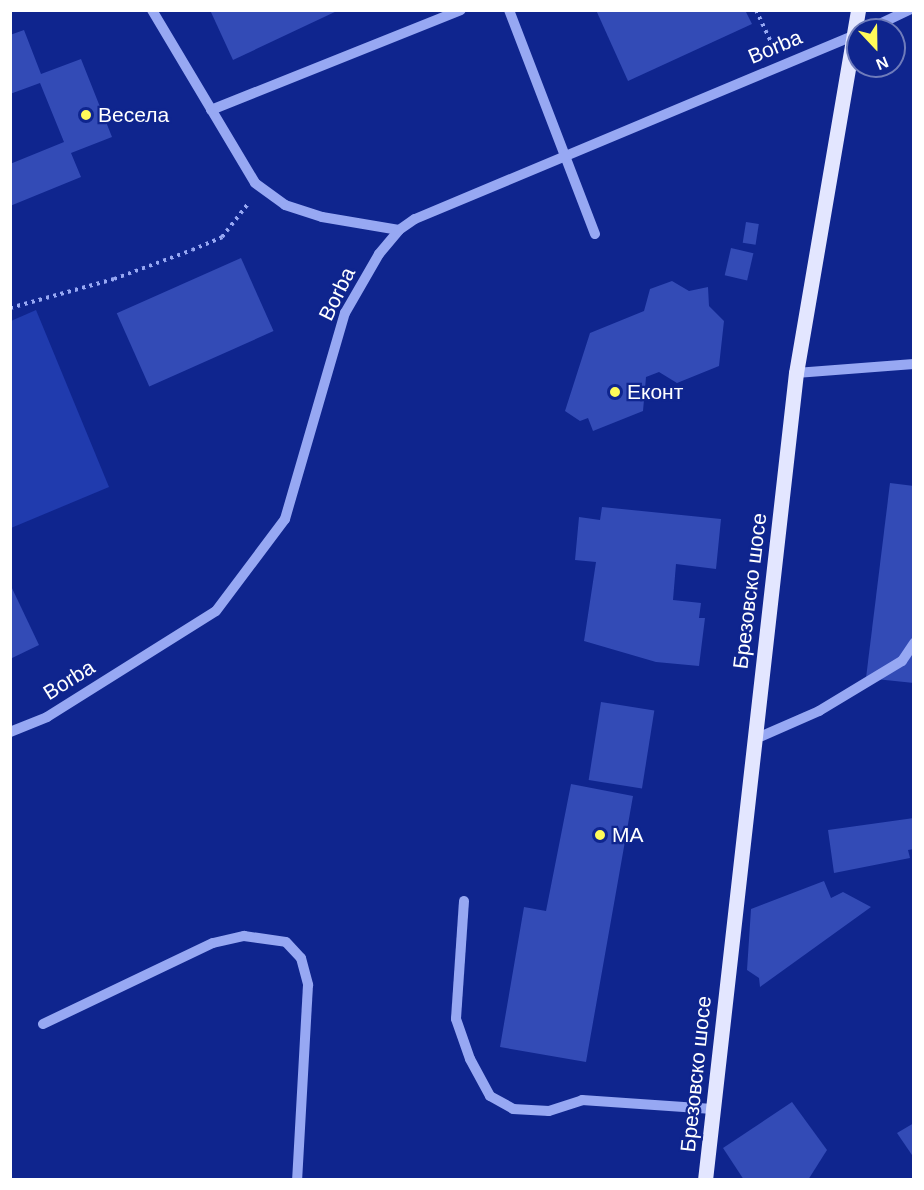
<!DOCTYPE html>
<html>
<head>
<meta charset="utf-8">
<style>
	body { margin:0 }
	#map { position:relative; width:924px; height:1190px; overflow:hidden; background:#0f258e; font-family:Arial,sans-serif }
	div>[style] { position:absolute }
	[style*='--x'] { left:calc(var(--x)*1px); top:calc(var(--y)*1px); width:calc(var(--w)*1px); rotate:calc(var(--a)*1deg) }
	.green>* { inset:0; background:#203bae }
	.building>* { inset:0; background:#334bb6; transform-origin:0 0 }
	.path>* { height:4px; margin-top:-2px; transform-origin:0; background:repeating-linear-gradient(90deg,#97a8f3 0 3px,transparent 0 7.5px) }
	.minor>* { height:10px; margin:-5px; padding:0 5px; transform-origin:5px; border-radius:5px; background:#97a8f3 }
	.major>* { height:15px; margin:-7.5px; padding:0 7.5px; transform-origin:7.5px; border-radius:7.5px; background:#e3e6ff }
	.dots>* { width:16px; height:16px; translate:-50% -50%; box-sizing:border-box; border:3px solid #0f258e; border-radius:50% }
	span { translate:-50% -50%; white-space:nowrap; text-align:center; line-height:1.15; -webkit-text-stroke:4.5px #0f258e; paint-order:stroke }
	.street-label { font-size:21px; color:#fff }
	.poi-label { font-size:21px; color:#fff }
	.left { translate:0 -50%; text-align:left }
	.frame { position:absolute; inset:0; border:12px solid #fff; pointer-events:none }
	.north { position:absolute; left:846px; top:18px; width:60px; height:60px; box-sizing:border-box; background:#0f258e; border:2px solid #6f7cbb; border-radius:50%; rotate:158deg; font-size:16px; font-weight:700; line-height:24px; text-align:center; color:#fff }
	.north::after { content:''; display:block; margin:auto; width:21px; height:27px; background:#fffb59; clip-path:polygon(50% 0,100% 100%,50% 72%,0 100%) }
</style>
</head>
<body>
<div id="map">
	<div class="green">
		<div style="clip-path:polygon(36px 310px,109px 487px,11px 528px,11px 321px)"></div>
	</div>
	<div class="building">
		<div style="clip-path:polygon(210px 10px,339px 10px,233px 60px)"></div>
		<div style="clip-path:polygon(596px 10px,745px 10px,752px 24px,628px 81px)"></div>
		<div style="clip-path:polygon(24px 30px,41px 74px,81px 59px,112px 137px,71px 153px,81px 177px,10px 206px,10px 164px,64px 142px,40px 83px,10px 94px,10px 35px)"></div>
		<div style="left:746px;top:222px;width:13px;height:21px;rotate:9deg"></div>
		<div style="left:731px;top:248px;width:23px;height:28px;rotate:13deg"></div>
		<div style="left:241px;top:258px;width:80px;height:136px;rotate:66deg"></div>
		<div style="clip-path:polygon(672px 281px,689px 291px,708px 287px,709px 306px,724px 321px,719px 366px,677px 383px,659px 372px,646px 377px,643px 411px,593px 431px,588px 418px,580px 421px,565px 411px,590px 333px,644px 311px,650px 289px)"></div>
		<div style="clip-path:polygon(890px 483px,914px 486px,914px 683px,866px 678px)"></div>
		<div style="clip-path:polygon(602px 507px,721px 519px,716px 569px,676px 564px,673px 600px,701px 603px,699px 618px,705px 618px,699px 666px,656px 662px,584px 641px,596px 562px,575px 560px,579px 517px,600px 520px)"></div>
		<div style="clip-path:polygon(10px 584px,39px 645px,10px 659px)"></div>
		<div style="left:601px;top:702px;width:54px;height:79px;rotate:9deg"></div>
		<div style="clip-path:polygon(571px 784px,633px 796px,586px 1062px,500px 1047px,524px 907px,546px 911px)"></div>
		<div style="clip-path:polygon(914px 818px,914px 849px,908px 850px,910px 858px,834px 873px,828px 830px)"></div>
		<div style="clip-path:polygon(824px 881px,831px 898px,843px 892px,871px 907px,760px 987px,759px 978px,747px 970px,751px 909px)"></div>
		<div style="clip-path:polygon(792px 1102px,827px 1150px,808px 1180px,744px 1180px,723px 1148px)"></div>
		<div style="clip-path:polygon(914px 1123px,914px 1158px,897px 1133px)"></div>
	</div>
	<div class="path">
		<div style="--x:756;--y:10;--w:38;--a:65"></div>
		<div style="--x:10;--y:308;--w:108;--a:-15.6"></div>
		<div style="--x:114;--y:279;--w:83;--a:-20.4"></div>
		<div style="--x:192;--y:250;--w:33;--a:-23"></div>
		<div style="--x:222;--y:237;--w:41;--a:-52"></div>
	</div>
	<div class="minor">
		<div style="--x:152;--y:10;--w:201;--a:59.2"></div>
		<div style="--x:255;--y:183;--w:37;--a:36"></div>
		<div style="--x:285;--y:205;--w:39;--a:18"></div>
		<div style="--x:322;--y:217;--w:78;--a:9.6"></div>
		<div style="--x:509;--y:10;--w:240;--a:69"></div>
		<div style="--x:867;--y:30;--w:47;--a:-25.5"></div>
		<div style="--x:211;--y:110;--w:269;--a:-21.8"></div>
		<div style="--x:796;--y:373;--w:118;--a:-4.4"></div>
		<div style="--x:10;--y:732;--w:40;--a:-22"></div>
		<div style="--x:47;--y:717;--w:199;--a:-32.1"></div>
		<div style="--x:216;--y:611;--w:115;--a:-53.1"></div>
		<div style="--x:285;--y:519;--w:215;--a:-73.8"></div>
		<div style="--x:345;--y:313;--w:68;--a:-60"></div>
		<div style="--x:379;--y:254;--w:31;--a:-50"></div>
		<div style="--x:399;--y:230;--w:19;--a:-35"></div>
		<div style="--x:415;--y:219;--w:480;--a:-22.7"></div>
		<div style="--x:755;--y:739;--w:70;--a:-23.6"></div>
		<div style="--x:819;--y:711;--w:97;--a:-31.1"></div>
		<div style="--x:902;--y:661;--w:22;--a:-56"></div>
		<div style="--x:464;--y:901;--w:118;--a:93.9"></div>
		<div style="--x:456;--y:1019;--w:42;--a:70.7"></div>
		<div style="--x:470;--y:1059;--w:42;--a:61.6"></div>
		<div style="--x:490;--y:1096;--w:26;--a:29"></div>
		<div style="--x:513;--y:1109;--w:36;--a:3"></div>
		<div style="--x:549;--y:1111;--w:35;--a:-18"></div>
		<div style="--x:582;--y:1100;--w:131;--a:3.9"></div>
		<div style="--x:43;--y:1024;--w:188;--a:-25.5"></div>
		<div style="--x:213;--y:943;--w:32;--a:-13"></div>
		<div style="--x:244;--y:936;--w:42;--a:8.1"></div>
		<div style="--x:286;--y:942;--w:22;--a:47"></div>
		<div style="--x:301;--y:958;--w:28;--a:75"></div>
		<div style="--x:308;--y:985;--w:195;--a:93.2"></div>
	</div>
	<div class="major">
		<div style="--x:705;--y:1180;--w:812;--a:-83.57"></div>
		<div style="--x:796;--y:373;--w:368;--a:-80.3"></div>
	</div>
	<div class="dots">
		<div style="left:86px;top:115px;background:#fffb59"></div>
		<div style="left:615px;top:392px;background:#fffb59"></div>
		<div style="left:600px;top:835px;background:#fffb59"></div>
	</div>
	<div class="street-label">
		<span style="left:775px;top:47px;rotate:-23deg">Borba</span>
		<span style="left:337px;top:294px;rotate:-64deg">Borba</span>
		<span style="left:750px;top:591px;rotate:-83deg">Брезовско шосе</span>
		<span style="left:69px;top:680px;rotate:-32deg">Borba</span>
		<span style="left:696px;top:1074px;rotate:-84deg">Брезовско шосе</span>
	</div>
	<div class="poi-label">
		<span class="left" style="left:98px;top:115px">Весела</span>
		<span class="left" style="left:627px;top:392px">Еконт</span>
		<span class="left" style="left:612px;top:835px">МА</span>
	</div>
	<div class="frame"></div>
	<div class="north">N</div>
</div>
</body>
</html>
